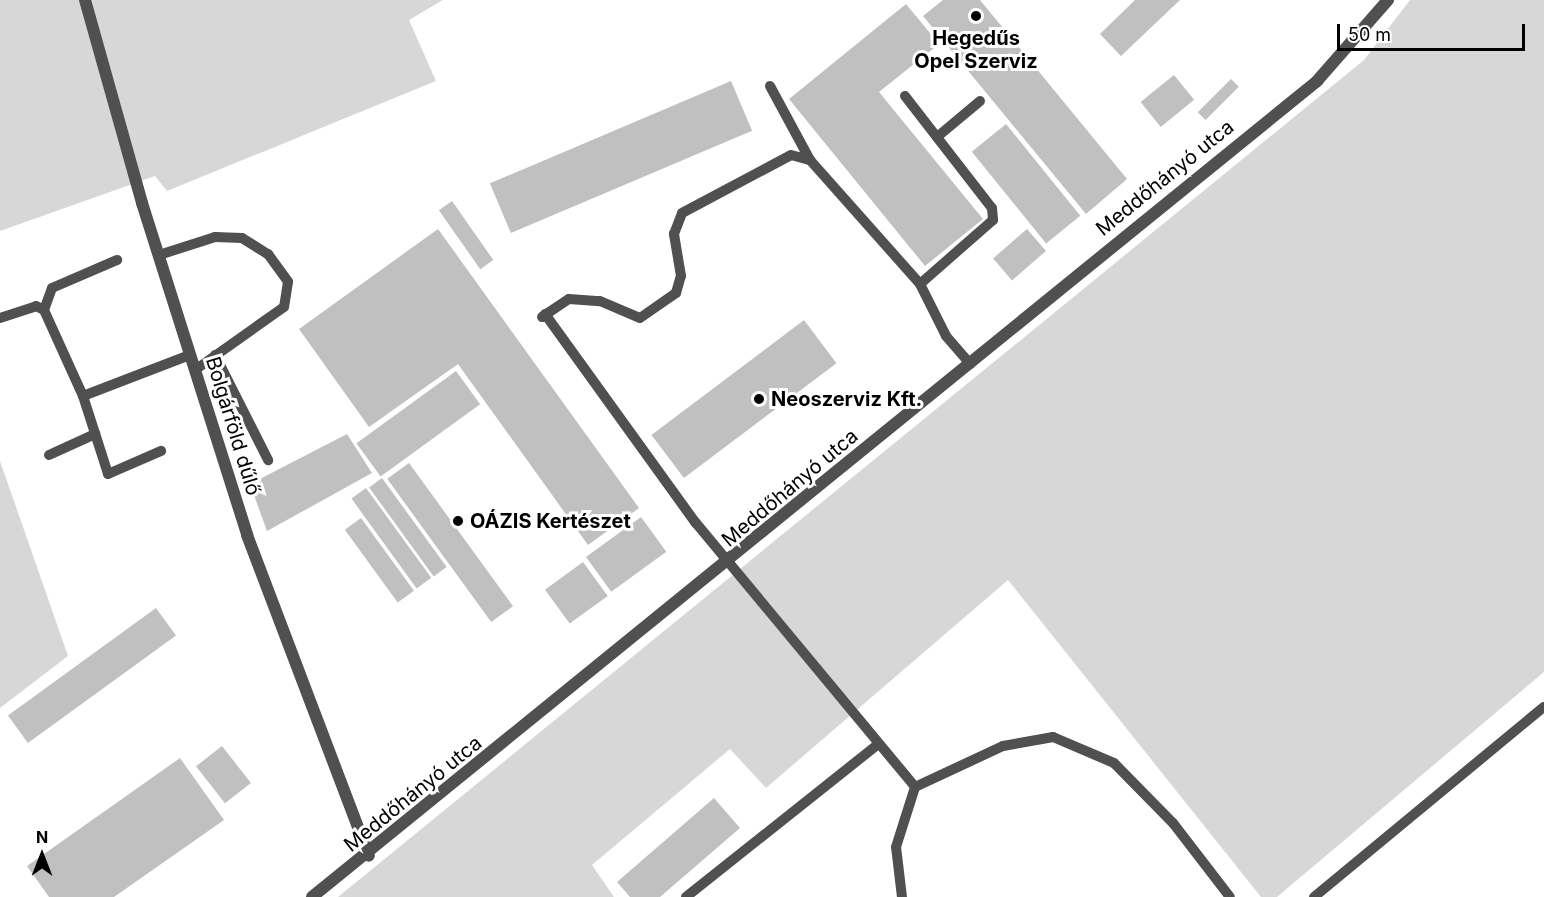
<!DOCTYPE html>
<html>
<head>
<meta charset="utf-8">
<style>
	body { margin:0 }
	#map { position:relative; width:1544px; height:897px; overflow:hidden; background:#fff; font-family:Inter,sans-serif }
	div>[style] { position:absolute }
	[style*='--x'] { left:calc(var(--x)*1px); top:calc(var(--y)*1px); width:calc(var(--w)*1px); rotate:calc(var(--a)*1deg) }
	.green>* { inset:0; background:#d7d7d7 }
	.building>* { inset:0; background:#c0c0c0; transform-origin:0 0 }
	.service>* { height:10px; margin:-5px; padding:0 5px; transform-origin:5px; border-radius:5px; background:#505050 }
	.minor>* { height:12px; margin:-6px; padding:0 6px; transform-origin:6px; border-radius:6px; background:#505050 }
	.dots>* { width:16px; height:16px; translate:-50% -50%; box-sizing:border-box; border:3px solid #fff; border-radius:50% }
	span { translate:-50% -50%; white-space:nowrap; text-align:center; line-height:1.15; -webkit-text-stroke:6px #fff; paint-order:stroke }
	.poi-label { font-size:20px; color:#000; font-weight:700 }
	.left { translate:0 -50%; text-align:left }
	.street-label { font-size:20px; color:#000 }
	.north { position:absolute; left:12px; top:825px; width:60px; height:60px; -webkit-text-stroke:4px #fff; paint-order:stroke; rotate:0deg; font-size:16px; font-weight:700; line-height:24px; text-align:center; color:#000 }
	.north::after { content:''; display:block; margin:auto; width:21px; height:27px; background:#000; clip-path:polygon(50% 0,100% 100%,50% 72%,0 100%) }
	.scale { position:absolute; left:1337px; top:24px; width:188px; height:27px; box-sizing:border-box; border:3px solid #000; border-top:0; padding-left:8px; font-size:18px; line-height:21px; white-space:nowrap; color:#000; -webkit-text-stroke:4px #fff; paint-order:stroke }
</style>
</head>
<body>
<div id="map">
	<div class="green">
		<div style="clip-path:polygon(0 0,443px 0,409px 20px,436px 81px,167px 191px,155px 176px,0 231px)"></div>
		<div style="clip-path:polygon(1410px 0,1544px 0,1544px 672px,1277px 897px,1261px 897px,1008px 580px,766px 788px,730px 749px,592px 865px,614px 897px,338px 897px,1364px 60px)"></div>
		<div style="clip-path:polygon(0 461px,68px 656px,0 708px)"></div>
	</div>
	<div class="building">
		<div style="clip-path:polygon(943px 0,980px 0,1127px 179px,1086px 214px,923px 16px)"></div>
		<div style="clip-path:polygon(1135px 0,1180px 0,1121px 56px,1100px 34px)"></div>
		<div style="clip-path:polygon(906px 4px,939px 44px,879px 92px,983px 219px,925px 266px,789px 99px)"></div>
		<div style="left:1174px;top:75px;width:32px;height:43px;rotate:51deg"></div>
		<div style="left:1231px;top:79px;width:11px;height:47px;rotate:45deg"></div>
		<div style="left:731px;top:81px;width:54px;height:262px;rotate:67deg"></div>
		<div style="left:1006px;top:124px;width:118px;height:44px;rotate:51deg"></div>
		<div style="left:452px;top:201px;width:72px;height:16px;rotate:55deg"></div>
		<div style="clip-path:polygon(438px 229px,639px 508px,588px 545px,458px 364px,369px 427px,299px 329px)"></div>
		<div style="left:1027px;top:229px;width:29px;height:45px;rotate:49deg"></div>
		<div style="left:804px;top:320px;width:54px;height:191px;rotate:53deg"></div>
		<div style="left:456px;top:371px;width:41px;height:123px;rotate:54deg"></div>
		<div style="clip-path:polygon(347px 434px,372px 473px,267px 531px,250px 484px)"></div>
		<div style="left:409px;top:463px;width:177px;height:27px;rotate:54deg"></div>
		<div style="left:382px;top:478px;width:110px;height:16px;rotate:54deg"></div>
		<div style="left:366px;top:488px;width:111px;height:18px;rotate:54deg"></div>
		<div style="left:641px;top:517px;width:43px;height:68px;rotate:54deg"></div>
		<div style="left:361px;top:518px;width:90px;height:20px;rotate:54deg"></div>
		<div style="left:583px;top:562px;width:42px;height:47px;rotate:54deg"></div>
		<div style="left:156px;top:608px;width:34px;height:183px;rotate:54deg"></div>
		<div style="left:222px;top:746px;width:47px;height:33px;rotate:52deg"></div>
		<div style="clip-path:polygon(180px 758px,224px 820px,114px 897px,49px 897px,27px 866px)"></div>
		<div style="clip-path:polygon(714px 798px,740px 828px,660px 897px,630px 897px,617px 882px)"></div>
	</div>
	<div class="service">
		<div style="--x:770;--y:86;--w:84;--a:61.6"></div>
		<div style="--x:905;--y:96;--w:142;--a:52.2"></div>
		<div style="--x:992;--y:208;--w:12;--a:85"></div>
		<div style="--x:993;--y:220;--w:97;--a:138.8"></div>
		<div style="--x:937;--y:137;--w:56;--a:-39.9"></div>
		<div style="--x:159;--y:255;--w:59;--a:-17.8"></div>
		<div style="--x:215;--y:237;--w:27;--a:2"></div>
		<div style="--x:242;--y:238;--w:31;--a:32"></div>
		<div style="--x:268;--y:254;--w:34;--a:54"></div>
		<div style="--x:288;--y:282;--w:25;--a:99"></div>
		<div style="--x:284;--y:307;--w:109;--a:144.7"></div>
		<div style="--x:44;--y:310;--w:23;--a:-70"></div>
		<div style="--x:52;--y:288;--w:71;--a:-23.3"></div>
		<div style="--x:545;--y:314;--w:258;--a:54.2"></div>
		<div style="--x:696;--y:523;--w:343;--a:50.3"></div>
		<div style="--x:542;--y:317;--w:32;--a:-34"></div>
		<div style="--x:569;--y:299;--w:31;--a:4"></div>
		<div style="--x:600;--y:301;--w:43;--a:23"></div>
		<div style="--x:640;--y:318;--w:44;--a:-34.8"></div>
		<div style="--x:676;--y:293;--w:18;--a:-74"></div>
		<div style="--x:681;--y:276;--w:43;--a:-99.5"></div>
		<div style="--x:674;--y:234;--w:22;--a:-69"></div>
		<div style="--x:682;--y:213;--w:123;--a:-28"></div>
		<div style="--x:791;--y:155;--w:20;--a:15"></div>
		<div style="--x:810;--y:160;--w:166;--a:48.4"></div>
		<div style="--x:920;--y:284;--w:58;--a:63.4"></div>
		<div style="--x:946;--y:336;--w:37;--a:49"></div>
		<div style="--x:0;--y:318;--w:38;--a:-18"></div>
		<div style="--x:36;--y:306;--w:9;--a:27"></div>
		<div style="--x:44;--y:310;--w:94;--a:65.6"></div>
		<div style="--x:83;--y:396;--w:82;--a:72.2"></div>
		<div style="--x:108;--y:474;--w:58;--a:-23.5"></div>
		<div style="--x:215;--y:355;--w:118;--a:63.2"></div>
		<div style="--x:83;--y:396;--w:115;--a:-21"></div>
		<div style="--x:49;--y:455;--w:51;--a:-24.5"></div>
		<div style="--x:686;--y:897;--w:244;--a:-38.5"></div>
		<div style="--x:902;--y:897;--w:50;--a:-96.8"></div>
		<div style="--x:896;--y:847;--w:63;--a:-72.4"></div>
		<div style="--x:915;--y:787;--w:97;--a:-25"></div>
		<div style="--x:1003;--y:746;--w:51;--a:-10.2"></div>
		<div style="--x:1053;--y:737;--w:66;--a:23.1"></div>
		<div style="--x:1114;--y:763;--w:84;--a:45.5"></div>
		<div style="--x:1173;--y:823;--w:93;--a:52.4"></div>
		<div style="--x:1314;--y:897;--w:298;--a:-39.6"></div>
	</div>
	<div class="minor">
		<div style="--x:85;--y:0;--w:211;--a:74.3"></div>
		<div style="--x:142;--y:203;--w:348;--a:72.4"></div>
		<div style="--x:247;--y:535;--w:343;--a:69.2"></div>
		<div style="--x:312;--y:897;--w:1295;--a:-39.07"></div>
		<div style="--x:1317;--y:81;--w:108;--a:-48.8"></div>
	</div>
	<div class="dots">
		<div style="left:976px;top:16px;background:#000"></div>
		<div style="left:759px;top:399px;background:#000"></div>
		<div style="left:458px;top:521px;background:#000"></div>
	</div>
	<div class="poi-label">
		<span style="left:976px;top:50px">Hegedűs<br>Opel Szerviz</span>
		<span class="left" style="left:771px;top:399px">Neoszerviz Kft.</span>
		<span class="left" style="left:470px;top:521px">OÁZIS Kertészet</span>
	</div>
	<div class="street-label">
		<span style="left:1165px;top:178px;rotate:-39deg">Meddőhányó utca</span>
		<span style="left:233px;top:426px;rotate:73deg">Bolgárföld dűlő</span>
		<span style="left:790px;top:488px;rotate:-40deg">Meddőhányó utca</span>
		<span style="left:413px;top:794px;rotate:-39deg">Meddőhányó utca</span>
	</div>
	<div class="north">N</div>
	<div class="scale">50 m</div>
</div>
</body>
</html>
